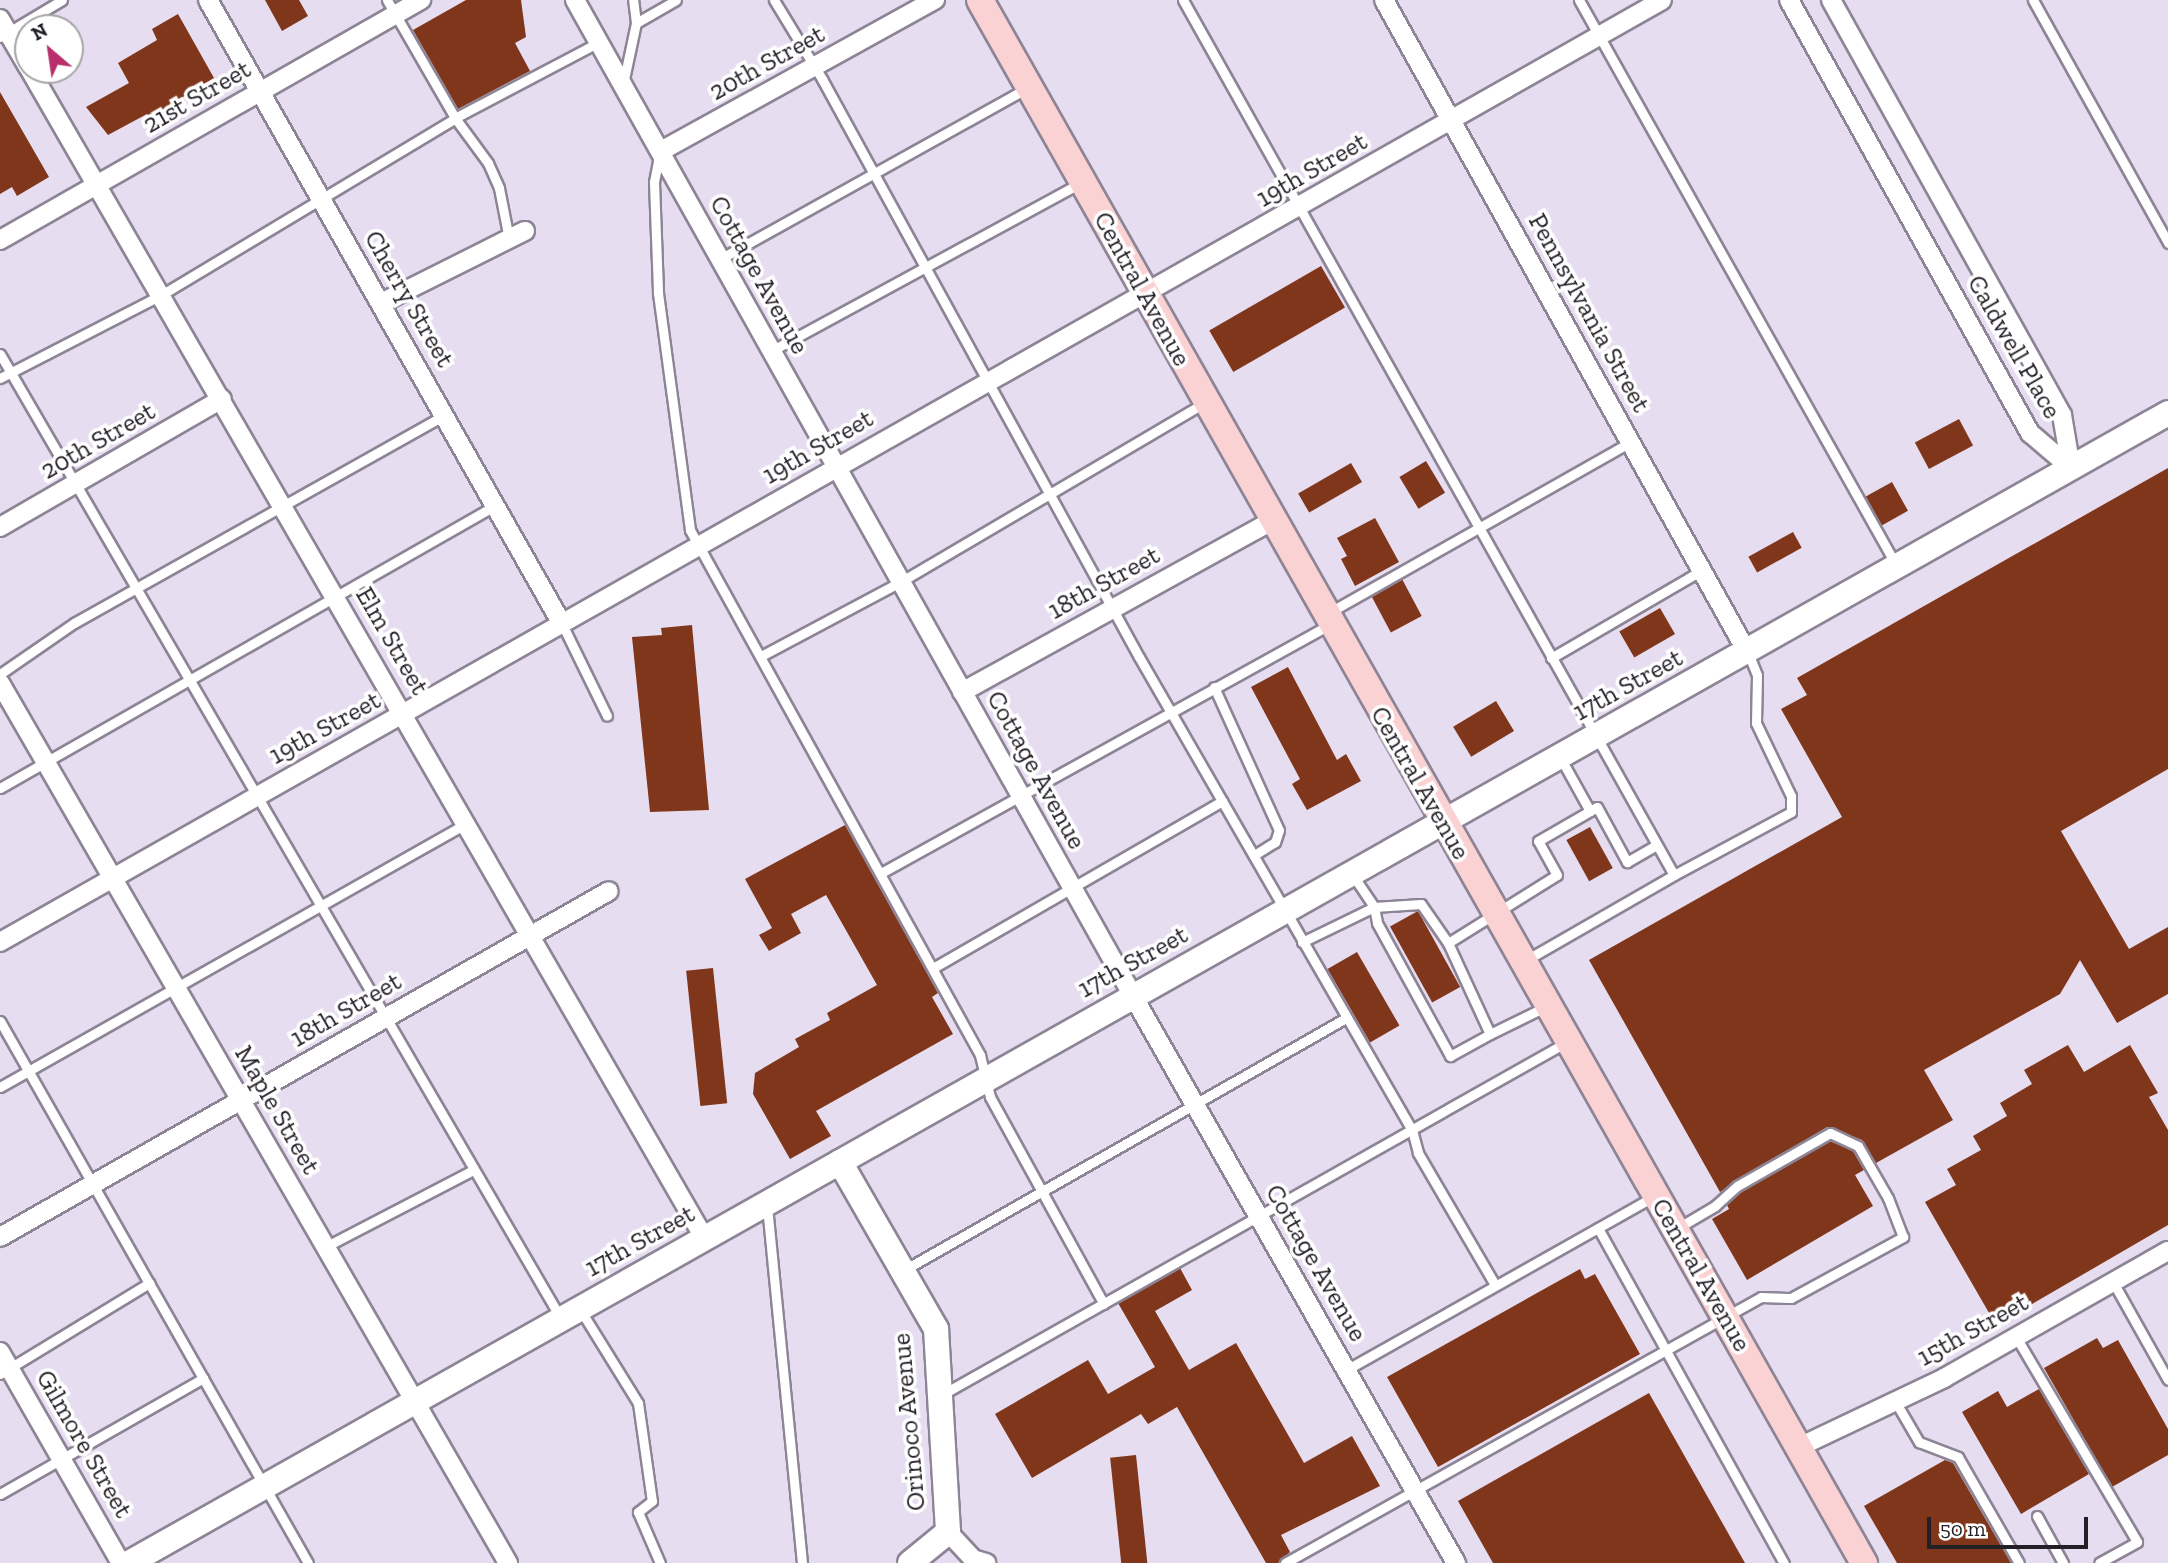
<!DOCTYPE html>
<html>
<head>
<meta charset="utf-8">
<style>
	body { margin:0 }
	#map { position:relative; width:2168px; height:1563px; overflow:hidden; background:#e7ddf0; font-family:"Zilla Slab",serif }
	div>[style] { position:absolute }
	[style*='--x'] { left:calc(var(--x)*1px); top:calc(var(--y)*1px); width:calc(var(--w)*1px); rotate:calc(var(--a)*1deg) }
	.building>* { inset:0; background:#7f361a; transform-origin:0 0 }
	.roads { filter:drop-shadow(2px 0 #8d8495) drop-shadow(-2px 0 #8d8495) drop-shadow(0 2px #8d8495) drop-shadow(0 -2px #8d8495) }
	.lane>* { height:9px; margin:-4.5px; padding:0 4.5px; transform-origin:4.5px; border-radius:4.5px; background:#fff }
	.street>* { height:18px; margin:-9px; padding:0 9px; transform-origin:9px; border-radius:9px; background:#fff }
	.secondary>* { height:24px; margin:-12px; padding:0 12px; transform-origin:12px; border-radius:12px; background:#fff }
	.primary>* { height:26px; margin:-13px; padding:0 13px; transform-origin:13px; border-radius:13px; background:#fad2d4 }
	span { translate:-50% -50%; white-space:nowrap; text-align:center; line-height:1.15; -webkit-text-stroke:7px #fff; paint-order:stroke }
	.street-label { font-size:26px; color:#231f26 }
	.north { position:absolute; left:14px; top:14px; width:70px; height:70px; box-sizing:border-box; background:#fff; border:2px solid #a7a5a8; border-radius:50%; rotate:331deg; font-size:19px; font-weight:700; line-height:28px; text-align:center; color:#231f26 }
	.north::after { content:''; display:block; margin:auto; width:24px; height:32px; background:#b82f6b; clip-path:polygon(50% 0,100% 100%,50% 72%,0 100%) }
	.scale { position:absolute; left:1927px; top:1517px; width:161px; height:32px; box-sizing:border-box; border:4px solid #231f26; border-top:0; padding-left:9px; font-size:21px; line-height:24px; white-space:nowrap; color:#231f26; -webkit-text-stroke:5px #fff; paint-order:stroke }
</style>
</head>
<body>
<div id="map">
	<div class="building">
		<div style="clip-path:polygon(265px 0,299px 0,308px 16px,282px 31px)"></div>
		<div style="clip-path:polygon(466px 0,521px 0,526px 37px,515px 43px,530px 71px,458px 109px,413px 30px)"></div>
		<div style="clip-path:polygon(178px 14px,214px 78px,149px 118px,147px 114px,108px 135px,86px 107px,129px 83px,118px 63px,157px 40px,152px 29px)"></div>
		<div style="clip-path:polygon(0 92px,49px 177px,17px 196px,12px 187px,0 194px)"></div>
		<div style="left:1321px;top:266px;width:48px;height:129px;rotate:60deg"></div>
		<div style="left:1959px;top:419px;width:30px;height:50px;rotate:62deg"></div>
		<div style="left:1426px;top:461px;width:37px;height:31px;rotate:59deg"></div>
		<div style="left:1351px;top:463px;width:22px;height:61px;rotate:60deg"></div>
		<div style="clip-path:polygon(2168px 468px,2168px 769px,2061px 831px,2129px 949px,2168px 927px,2168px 994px,2117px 1023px,2080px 960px,2060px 994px,1924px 1070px,1953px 1120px,1876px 1163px,1862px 1140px,1827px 1127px,1720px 1192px,1589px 960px,1842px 817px,1781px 709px,1807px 695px,1797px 678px)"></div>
		<div style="left:1892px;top:482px;width:33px;height:30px;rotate:61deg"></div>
		<div style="clip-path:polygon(1375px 518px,1399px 562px,1355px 586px,1341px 559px,1347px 556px,1337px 538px)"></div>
		<div style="left:1793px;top:532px;width:18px;height:51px;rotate:61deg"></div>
		<div style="left:1402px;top:579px;width:42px;height:35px;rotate:62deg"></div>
		<div style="left:1660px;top:608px;width:30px;height:47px;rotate:60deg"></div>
		<div style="clip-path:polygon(692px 625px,709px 810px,650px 812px,632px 637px,662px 635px,661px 628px)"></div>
		<div style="clip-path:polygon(1288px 667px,1337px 760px,1346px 754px,1361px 781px,1307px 810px,1292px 784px,1300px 779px,1251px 687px)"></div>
		<div style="left:1496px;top:701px;width:35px;height:50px;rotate:59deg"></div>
		<div style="clip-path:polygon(845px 825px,938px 993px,932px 997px,953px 1034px,816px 1111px,831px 1136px,790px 1159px,753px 1094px,755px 1073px,799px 1047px,795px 1039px,830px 1020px,827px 1013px,877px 985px,826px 895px,791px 914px,801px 933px,769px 951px,759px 935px,772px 928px,745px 879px)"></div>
		<div style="left:1590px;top:827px;width:47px;height:27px;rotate:61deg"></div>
		<div style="left:1418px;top:911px;width:87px;height:32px;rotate:61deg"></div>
		<div style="left:1357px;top:952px;width:85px;height:34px;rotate:60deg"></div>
		<div style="left:713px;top:968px;width:136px;height:27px;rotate:84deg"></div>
		<div style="clip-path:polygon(2068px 1045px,2084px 1072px,2130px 1045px,2158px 1093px,2149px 1097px,2168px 1130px,2168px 1225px,1996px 1325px,1925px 1202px,1956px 1185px,1947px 1169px,1981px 1150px,1973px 1136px,2007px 1116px,2000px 1103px,2032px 1084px,2024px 1070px)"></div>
		<div style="clip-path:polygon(1830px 1141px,1853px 1151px,1864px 1170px,1855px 1175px,1873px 1206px,1747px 1280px,1712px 1219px,1729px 1209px,1727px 1205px,1741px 1192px)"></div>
		<div style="clip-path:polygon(1180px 1268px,1192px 1290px,1155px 1311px,1189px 1370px,1236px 1343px,1304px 1463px,1352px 1436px,1380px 1486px,1281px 1535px,1290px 1552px,1278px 1563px,1266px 1563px,1177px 1407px,1148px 1424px,1141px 1414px,1032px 1478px,995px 1414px,1088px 1360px,1108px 1394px,1155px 1367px,1118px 1303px)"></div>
		<div style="clip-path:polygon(1580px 1269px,1585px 1279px,1595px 1274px,1640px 1354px,1438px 1467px,1387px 1377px)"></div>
		<div style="clip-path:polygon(2097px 1338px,2103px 1348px,2118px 1340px,2168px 1429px,2168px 1455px,2112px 1487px,2044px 1368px)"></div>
		<div style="clip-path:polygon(2039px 1389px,2089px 1474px,2021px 1514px,1962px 1412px,1998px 1391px,2007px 1407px)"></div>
		<div style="clip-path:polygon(1649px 1393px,1745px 1563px,1493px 1563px,1458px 1501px)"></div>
		<div style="left:1136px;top:1455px;width:109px;height:26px;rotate:84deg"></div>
		<div style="clip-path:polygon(1945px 1460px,1953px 1463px,2011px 1563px,1897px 1563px,1864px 1506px)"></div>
	</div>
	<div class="roads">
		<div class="lane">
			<div style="--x:387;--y:0;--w:136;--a:60"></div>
			<div style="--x:455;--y:118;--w:56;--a:53.7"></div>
			<div style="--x:488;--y:163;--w:27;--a:66"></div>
			<div style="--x:499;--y:188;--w:52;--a:78.9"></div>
			<div style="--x:774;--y:0;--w:92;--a:58.7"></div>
			<div style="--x:822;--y:79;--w:659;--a:61.26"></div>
			<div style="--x:1139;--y:657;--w:546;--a:60.01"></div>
			<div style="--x:1412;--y:1130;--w:24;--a:75"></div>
			<div style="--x:1418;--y:1153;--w:153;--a:59.7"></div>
			<div style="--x:1183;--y:0;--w:1003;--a:60.7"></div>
			<div style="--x:1674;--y:875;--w:171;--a:150.1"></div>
			<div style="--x:1579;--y:0;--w:646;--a:60.7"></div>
			<div style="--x:2033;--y:0;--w:278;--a:60.9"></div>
			<div style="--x:636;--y:23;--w:46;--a:-29.9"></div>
			<div style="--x:0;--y:37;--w:72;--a:-30.8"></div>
			<div style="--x:623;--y:84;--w:62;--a:-78"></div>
			<div style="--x:636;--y:23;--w:23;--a:-97"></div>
			<div style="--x:659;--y:156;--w:26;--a:101"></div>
			<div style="--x:654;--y:182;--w:111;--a:87.9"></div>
			<div style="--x:658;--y:293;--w:239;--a:82.3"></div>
			<div style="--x:690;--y:530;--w:600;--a:61.08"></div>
			<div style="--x:980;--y:1055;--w:43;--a:76.6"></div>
			<div style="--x:990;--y:1097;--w:236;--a:61.2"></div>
			<div style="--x:720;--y:259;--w:351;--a:-29.1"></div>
			<div style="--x:771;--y:351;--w:352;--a:-28.5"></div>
			<div style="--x:0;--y:354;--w:1114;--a:59.82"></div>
			<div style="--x:0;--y:378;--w:181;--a:-27.3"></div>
			<div style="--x:161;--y:295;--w:343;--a:-31"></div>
			<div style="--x:455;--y:118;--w:163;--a:-27.8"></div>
			<div style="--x:1330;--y:612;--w:346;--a:-29.5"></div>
			<div style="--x:562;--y:624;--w:102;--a:63.9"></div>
			<div style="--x:761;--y:656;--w:157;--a:-28"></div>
			<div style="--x:900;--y:582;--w:355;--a:-30.5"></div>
			<div style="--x:1551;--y:658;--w:175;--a:-30.2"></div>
			<div style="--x:0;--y:674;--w:90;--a:-34.6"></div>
			<div style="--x:74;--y:623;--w:425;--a:-29.3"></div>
			<div style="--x:1214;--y:687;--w:157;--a:65.6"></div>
			<div style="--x:1279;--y:830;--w:13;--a:108"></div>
			<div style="--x:1275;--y:842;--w:25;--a:148"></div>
			<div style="--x:0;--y:788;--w:571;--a:-29.71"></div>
			<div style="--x:1590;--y:811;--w:8;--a:-30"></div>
			<div style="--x:1597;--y:807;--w:63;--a:61.4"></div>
			<div style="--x:1627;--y:862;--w:34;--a:-30"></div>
			<div style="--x:881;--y:873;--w:512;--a:-28.97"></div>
			<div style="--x:1352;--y:874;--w:40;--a:56"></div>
			<div style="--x:1374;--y:907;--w:47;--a:-3.7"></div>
			<div style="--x:1421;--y:904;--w:47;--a:55.3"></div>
			<div style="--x:1674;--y:875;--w:133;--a:-28.3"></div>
			<div style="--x:1791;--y:812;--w:16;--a:-90"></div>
			<div style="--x:1791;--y:796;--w:81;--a:-115.6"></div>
			<div style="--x:1756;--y:723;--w:48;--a:-88.8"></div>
			<div style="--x:1757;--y:675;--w:24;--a:-112"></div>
			<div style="--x:1302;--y:942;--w:80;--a:-25.9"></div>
			<div style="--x:1374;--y:907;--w:16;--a:79"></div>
			<div style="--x:1377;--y:923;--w:152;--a:61.2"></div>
			<div style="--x:1450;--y:1056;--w:46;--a:-28.8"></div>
			<div style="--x:933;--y:968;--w:334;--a:-30"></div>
			<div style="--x:1545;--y:1007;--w:61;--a:153.9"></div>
			<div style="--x:1490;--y:1034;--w:100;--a:-114.8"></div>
			<div style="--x:1448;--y:943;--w:128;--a:-32"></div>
			<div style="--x:1557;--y:875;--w:39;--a:-119"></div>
			<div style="--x:1538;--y:841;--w:60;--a:-30"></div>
			<div style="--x:1590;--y:811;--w:60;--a:-119.1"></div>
			<div style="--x:0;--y:1021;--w:623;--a:60.39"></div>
			<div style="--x:0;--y:1087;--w:536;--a:-29.48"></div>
			<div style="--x:767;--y:1206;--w:359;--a:84.4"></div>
			<div style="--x:1598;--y:1228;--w:383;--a:61"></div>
			<div style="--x:325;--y:1247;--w:167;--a:-27.5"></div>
			<div style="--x:904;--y:1270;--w:507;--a:-29.7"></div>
			<div style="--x:2113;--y:1282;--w:112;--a:60.7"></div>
			<div style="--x:581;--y:1311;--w:108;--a:58.2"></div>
			<div style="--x:638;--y:1403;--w:99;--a:81.9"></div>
			<div style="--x:652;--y:1501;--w:18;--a:142"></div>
			<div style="--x:638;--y:1512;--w:56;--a:66.7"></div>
			<div style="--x:2016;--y:1337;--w:238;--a:59.4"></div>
			<div style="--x:2137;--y:1542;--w:43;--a:151.1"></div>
			<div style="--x:1346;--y:1370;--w:352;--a:-29.4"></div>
			<div style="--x:0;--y:1374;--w:175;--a:-31.4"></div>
			<div style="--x:943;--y:1394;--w:714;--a:-29.44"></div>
			<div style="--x:1895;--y:1401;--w:48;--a:59.7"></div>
			<div style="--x:1919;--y:1442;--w:42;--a:21"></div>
			<div style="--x:1958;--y:1457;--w:122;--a:60.1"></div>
			<div style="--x:0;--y:1494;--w:234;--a:-29.7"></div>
			<div style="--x:2037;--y:1516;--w:54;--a:61"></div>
			<div style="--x:1285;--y:1563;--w:545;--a:-29.2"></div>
			<div style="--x:1761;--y:1297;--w:30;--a:2"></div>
			<div style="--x:1791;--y:1298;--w:128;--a:-28.6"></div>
			<div style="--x:1903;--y:1237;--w:42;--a:-111"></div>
			<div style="--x:1888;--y:1198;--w:60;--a:-120"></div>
			<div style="--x:1858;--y:1146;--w:31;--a:-155"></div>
			<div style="--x:1830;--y:1133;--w:107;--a:150.3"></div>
			<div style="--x:1737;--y:1186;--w:30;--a:138"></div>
			<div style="--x:1715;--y:1206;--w:45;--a:149.5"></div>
		</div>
		<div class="street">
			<div style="--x:208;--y:0;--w:717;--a:60.43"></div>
			<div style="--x:575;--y:0;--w:1142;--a:60.74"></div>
			<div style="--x:1133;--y:996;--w:653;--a:60.33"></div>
			<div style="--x:1384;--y:0;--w:746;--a:60.89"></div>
			<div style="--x:1789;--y:0;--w:496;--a:60.9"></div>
			<div style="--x:2030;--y:433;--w:54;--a:40.5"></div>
			<div style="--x:1831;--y:0;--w:475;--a:60.9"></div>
			<div style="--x:2062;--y:415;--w:54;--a:80.4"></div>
			<div style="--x:0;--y:19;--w:56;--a:59.7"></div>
			<div style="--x:30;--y:70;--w:1350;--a:60"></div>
			<div style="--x:661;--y:151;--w:313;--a:-28.9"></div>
			<div style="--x:0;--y:240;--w:485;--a:-29.7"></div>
			<div style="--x:381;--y:303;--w:161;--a:-26.6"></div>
			<div style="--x:0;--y:527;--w:256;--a:-30"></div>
			<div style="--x:0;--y:683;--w:1016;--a:60"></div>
			<div style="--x:962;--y:692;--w:354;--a:-28.9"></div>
			<div style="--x:0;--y:942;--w:1910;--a:-29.54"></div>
			<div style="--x:0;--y:1237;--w:700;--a:-29.6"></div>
			<div style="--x:0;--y:1352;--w:243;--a:60.2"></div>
			<div style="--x:1799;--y:1447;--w:161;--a:-25.4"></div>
			<div style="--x:1944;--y:1378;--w:257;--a:-29.6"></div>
			<div style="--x:948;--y:1532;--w:37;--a:47"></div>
			<div style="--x:973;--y:1559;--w:14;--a:17"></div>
		</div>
		<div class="secondary">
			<div style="--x:840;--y:1162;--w:193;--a:60.1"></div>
			<div style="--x:936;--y:1329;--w:203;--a:86.6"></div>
			<div style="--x:948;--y:1532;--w:49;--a:140.8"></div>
			<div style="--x:129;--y:1563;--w:2341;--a:-29.42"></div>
		</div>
		<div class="primary">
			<div style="--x:980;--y:0;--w:1796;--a:60.51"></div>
		</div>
	</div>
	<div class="street-label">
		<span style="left:767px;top:63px;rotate:-29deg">20th Street</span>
		<span style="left:197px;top:97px;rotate:-30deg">21st Street</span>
		<span style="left:1312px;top:170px;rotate:-30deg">19th Street</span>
		<span style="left:759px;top:275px;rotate:61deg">Cottage Avenue</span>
		<span style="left:1142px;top:289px;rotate:61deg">Central Avenue</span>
		<span style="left:409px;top:299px;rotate:60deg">Cherry Street</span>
		<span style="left:1589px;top:313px;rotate:61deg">Pennsylvania Street</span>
		<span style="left:2014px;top:347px;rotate:60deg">Caldwell Place</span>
		<span style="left:98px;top:441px;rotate:-30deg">20th Street</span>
		<span style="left:818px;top:447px;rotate:-30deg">19th Street</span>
		<span style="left:1104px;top:583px;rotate:-29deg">18th Street</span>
		<span style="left:392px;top:641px;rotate:60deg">Elm Street</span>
		<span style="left:1628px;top:685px;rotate:-29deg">17th Street</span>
		<span style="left:325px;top:728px;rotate:-29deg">19th Street</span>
		<span style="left:1036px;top:770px;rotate:61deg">Cottage Avenue</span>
		<span style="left:1420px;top:783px;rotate:60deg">Central Avenue</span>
		<span style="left:1133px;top:962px;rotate:-29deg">17th Street</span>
		<span style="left:346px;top:1010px;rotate:-30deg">18th Street</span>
		<span style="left:277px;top:1110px;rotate:60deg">Maple Street</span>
		<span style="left:640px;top:1241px;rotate:-29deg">17th Street</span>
		<span style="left:1316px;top:1263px;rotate:60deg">Cottage Avenue</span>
		<span style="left:1701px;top:1275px;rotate:60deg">Central Avenue</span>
		<span style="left:1973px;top:1330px;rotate:-29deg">15th Street</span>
		<span style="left:909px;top:1422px;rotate:-95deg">Orinoco Avenue</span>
		<span style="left:84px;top:1444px;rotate:60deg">Gilmore Street</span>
	</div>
	<div class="north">N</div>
	<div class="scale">50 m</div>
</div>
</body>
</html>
